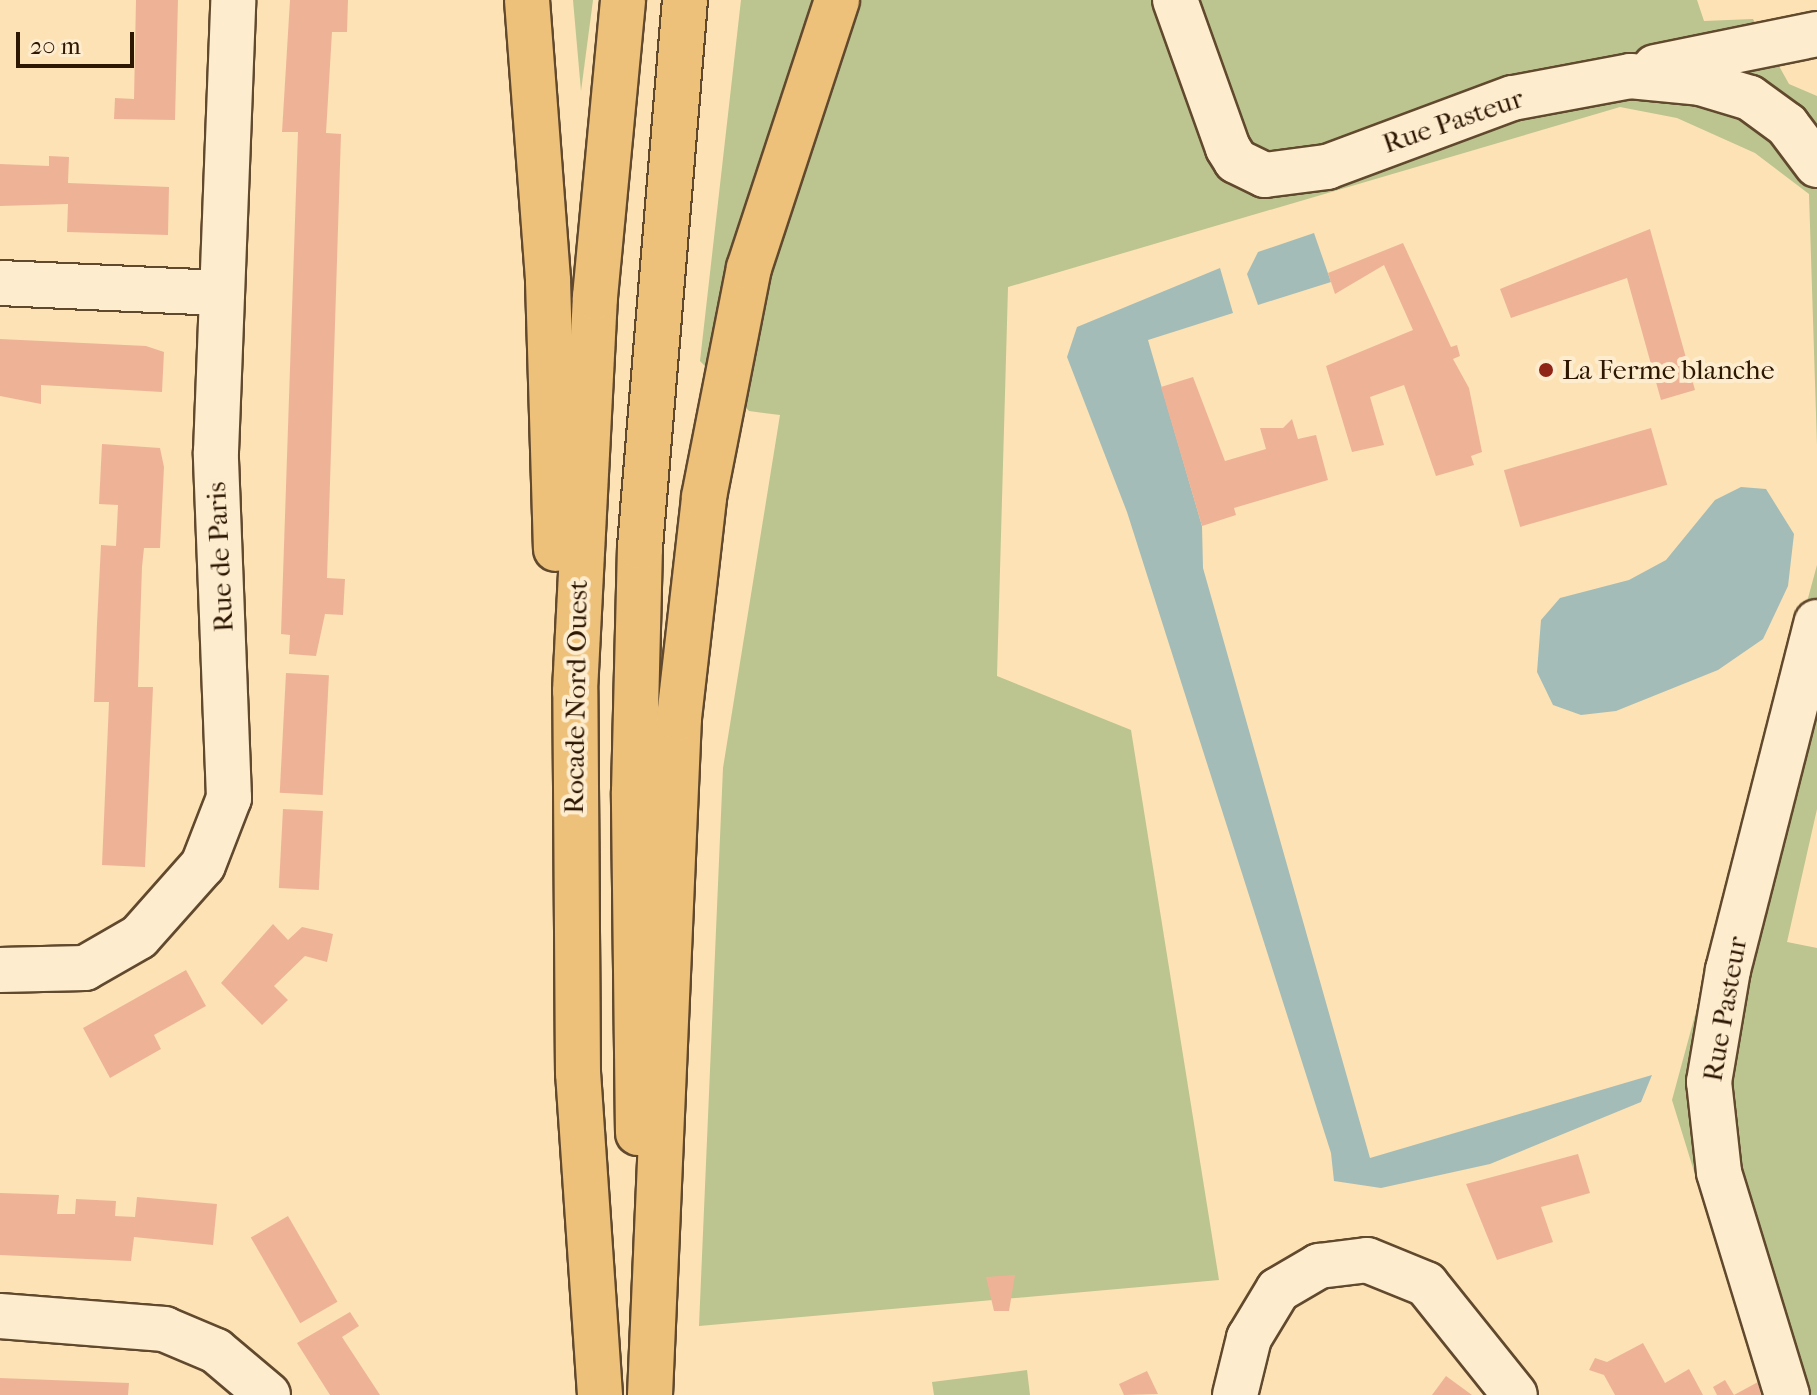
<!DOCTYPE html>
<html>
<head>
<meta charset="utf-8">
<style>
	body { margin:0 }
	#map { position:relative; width:1817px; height:1395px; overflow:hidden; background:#fce2b4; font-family:"IM FELL French Canon",serif }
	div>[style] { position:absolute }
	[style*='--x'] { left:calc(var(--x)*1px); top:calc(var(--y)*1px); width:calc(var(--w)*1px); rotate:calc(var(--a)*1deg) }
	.green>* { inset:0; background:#bcc48f }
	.water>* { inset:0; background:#a3bcb8 }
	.building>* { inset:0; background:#eeb397; transform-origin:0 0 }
	.roads { filter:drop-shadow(2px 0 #61492e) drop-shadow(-2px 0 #61492e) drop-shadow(0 2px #61492e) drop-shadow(0 -2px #61492e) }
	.minor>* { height:44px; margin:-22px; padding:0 22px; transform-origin:22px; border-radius:22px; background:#fdecce }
	.highway>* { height:44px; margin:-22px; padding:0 22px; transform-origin:22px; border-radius:22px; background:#eec17a }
	.dots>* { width:22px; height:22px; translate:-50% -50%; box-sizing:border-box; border:4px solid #fdecce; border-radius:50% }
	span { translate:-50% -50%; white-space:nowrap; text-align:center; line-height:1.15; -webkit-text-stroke:8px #fdecce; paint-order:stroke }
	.street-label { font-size:28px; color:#2d1602 }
	.poi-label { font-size:28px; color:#2d1602 }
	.left { translate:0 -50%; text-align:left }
	.scale { position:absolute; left:16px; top:32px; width:118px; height:36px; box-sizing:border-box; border:4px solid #2d1602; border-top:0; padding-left:10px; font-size:24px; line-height:28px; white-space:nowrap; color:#2d1602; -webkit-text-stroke:6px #fdecce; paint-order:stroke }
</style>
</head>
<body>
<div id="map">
	<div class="green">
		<div style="clip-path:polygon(573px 0,593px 0,581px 91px)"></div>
		<div style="clip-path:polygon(741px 0,1697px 0,1704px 21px,1753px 19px,1789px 84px,1817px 96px,1817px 445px,1809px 194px,1755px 153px,1677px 118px,1620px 107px,1008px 287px,997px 676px,1131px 730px,1219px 1280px,699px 1326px,723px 768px,780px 415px,749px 411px,700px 361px)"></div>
		<div style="clip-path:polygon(1817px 565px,1817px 809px,1787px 942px,1817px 948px,1817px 1395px,1763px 1395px,1672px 1100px)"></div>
		<div style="clip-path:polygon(1027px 1370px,1030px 1395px,934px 1395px,932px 1382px)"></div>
	</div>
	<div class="water">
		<div style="clip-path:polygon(1314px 233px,1331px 282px,1258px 305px,1247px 274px,1258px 252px)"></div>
		<div style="clip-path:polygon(1220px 268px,1233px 313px,1148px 340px,1202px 526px,1203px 568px,1370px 1158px,1652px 1075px,1641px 1102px,1490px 1164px,1381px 1188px,1334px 1181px,1331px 1153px,1127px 512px,1067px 357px,1077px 327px)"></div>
		<div style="clip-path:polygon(1741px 487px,1766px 489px,1794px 534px,1788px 586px,1763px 639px,1718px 670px,1616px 711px,1581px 715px,1553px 705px,1537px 672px,1541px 620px,1560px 598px,1629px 580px,1666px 560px,1715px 500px)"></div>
	</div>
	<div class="building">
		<div style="clip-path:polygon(136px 0,178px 0,175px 120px,114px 119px,115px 98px,134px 99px)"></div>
		<div style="clip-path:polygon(290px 0,348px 0,347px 32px,332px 32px,326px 133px,341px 134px,327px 578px,345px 579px,343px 615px,325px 614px,316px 656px,289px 654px,290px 635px,281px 634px,298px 132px,282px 132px)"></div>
		<div style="clip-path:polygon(49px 156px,69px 157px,68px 183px,169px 187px,168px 235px,67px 232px,68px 204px,0 206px,0 164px,49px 166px)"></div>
		<div style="clip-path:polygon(1650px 229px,1695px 390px,1661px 400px,1627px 278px,1511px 318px,1500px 289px)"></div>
		<div style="clip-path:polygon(1403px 243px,1451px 347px,1457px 345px,1460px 356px,1453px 359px,1469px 388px,1482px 452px,1471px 456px,1474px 465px,1436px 476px,1404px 385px,1370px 397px,1384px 445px,1352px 452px,1326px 366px,1413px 330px,1384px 265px,1335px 294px,1328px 273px)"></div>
		<div style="clip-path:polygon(0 339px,146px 346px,164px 352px,162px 392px,41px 385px,41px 404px,0 396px)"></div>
		<div style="clip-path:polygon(1193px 377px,1225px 461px,1266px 449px,1260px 428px,1283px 428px,1292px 419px,1298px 439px,1316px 435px,1328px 480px,1234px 508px,1236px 515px,1202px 526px,1161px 387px)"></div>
		<div style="left:1651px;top:428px;width:59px;height:153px;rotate:74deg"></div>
		<div style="clip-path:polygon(102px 444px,160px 448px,164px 467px,160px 548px,144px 548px,142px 567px,138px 687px,153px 687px,145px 867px,102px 865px,109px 702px,94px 702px,97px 624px,101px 545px,116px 546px,118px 505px,99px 504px)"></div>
		<div style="left:286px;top:673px;width:43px;height:120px;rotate:3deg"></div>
		<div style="left:283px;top:809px;width:40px;height:79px;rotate:3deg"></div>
		<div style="clip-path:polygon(273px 924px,288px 940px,302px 927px,333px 934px,327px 962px,305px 956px,274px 986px,288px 1000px,262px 1025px,221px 983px)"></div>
		<div style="clip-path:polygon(186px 970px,206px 1006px,154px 1035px,161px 1049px,110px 1078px,83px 1028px)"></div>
		<div style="clip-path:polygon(1578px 1154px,1590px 1193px,1541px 1207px,1553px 1242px,1497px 1260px,1466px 1184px)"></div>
		<div style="clip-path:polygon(0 1193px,59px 1195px,57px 1214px,75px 1214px,76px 1199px,116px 1201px,115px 1216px,135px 1217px,137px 1197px,217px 1204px,213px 1245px,134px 1237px,131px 1261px,0 1255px)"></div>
		<div style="left:288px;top:1216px;width:99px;height:43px;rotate:60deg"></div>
		<div style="clip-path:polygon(1015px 1275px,1009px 1311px,994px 1311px,986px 1277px)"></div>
		<div style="clip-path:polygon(350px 1312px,359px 1326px,342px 1337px,380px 1395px,330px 1395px,297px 1343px)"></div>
		<div style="clip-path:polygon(1643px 1343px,1665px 1383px,1689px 1369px,1703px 1395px,1615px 1395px,1604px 1375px,1589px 1370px,1595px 1358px,1607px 1362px)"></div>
		<div style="clip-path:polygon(1147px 1371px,1158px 1394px,1124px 1395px,1119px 1384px)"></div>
		<div style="clip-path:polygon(1446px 1376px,1472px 1395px,1432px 1395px)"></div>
		<div style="clip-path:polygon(0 1378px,129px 1383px,128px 1395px,0 1395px)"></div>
		<div style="clip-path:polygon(1725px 1380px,1734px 1395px,1717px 1395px,1713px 1387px)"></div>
		<div style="clip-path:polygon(1758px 1382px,1761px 1395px,1734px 1395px)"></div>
	</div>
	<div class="roads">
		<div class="minor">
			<div style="--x:1175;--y:0;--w:157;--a:70.3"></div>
			<div style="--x:1228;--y:148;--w:15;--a:58"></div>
			<div style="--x:1236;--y:161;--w:32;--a:26"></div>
			<div style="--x:1265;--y:175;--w:63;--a:-7.4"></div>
			<div style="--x:1327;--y:167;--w:198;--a:-20.4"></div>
			<div style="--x:1513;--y:98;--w:119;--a:-10.6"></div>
			<div style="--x:1630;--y:76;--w:70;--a:5.7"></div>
			<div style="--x:1700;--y:83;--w:52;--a:16.7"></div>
			<div style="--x:1750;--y:98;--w:46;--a:36.1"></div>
			<div style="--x:1787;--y:125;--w:50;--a:53.1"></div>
			<div style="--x:1655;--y:67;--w:165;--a:-11.5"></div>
			<div style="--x:0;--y:283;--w:222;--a:2.6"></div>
			<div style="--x:0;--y:970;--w:85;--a:-1.3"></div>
			<div style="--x:85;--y:968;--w:62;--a:-29.9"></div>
			<div style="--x:139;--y:937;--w:96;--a:-48.4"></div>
			<div style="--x:203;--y:865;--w:72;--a:-68.8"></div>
			<div style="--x:229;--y:798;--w:346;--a:-92.2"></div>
			<div style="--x:216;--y:452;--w:452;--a:-87.8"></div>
			<div style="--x:0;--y:1316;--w:165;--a:4.5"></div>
			<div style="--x:164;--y:1329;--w:56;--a:22.9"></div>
			<div style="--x:216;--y:1351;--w:68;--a:40.2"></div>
			<div style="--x:1235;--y:1395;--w:59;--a:-76.2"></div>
			<div style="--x:1249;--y:1338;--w:56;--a:-58.9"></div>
			<div style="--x:1278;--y:1290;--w:48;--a:-30.3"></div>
			<div style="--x:1319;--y:1266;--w:48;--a:-7.1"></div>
			<div style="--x:1367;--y:1260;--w:64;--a:22.1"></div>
			<div style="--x:1426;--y:1284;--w:142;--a:51.3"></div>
			<div style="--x:1787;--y:1395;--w:233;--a:-107"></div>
			<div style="--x:1719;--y:1172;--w:91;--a:-96.3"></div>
			<div style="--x:1709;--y:1082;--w:114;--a:-80.4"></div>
			<div style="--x:1728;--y:970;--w:359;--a:-75.7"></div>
		</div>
		<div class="highway">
			<div style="--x:527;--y:0;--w:282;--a:85.7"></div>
			<div style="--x:548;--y:281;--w:268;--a:88.3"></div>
			<div style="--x:638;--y:1133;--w:341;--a:-90.7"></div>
			<div style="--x:634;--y:792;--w:245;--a:-88.6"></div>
			<div style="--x:640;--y:547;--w:549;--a:-85.3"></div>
			<div style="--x:600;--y:1395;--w:323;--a:-93.9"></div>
			<div style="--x:578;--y:1073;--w:382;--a:-90.4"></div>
			<div style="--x:575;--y:691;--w:395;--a:-87.1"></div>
			<div style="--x:595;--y:297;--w:298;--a:-84.6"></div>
			<div style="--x:650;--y:1395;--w:678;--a:-87.55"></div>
			<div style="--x:679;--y:718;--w:222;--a:-83.5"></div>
			<div style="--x:704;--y:497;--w:233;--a:-78.9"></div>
			<div style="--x:749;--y:268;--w:282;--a:-71.8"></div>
		</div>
	</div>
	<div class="dots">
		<div style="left:1546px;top:370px;background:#8f2418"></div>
	</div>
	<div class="street-label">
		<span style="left:1453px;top:121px;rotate:-19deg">Rue Pasteur</span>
		<span style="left:220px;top:557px;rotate:-93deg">Rue de Paris</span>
		<span style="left:576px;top:697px;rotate:-89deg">Rocade Nord Ouest</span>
		<span style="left:1725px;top:1009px;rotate:-80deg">Rue Pasteur</span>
	</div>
	<div class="poi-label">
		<span class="left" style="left:1562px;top:370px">La Ferme blanche</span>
	</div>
	<div class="scale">20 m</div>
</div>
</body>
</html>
